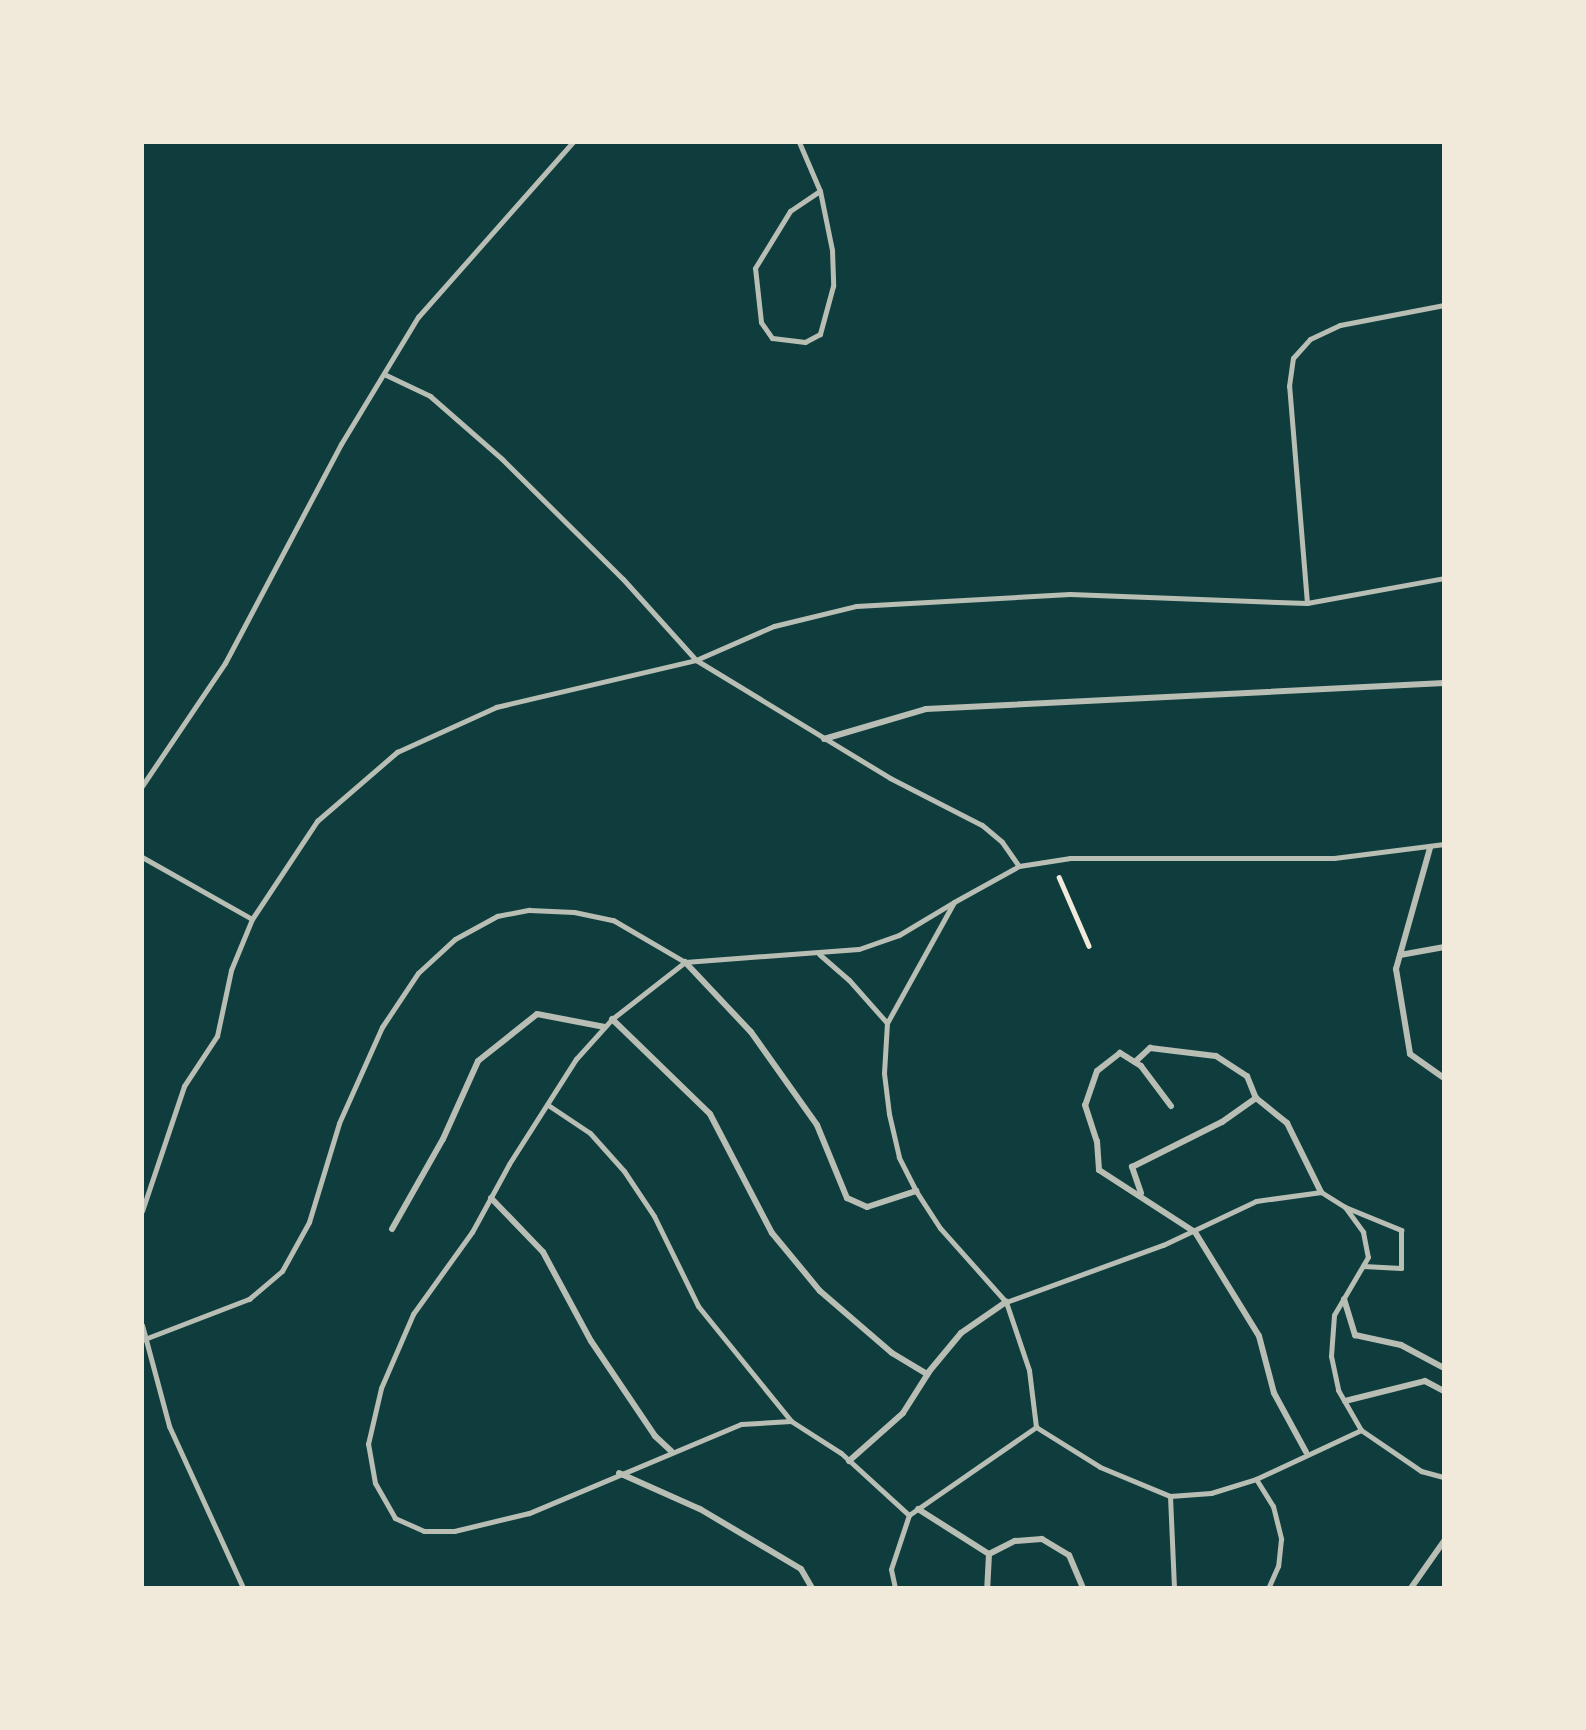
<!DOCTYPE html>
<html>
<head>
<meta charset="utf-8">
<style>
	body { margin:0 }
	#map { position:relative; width:1586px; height:1730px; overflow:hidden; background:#0f3d3e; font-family:Jost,sans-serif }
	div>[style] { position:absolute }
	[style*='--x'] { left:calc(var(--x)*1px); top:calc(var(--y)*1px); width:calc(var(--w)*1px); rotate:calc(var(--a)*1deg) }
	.path>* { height:4.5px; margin:-2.25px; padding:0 2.25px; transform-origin:2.25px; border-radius:2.25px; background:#f1e9da }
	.service>* { height:5px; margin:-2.5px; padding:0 2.5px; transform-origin:2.5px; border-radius:2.5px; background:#b8beb3 }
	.pedestrian>* { height:6px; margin:-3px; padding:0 3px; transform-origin:3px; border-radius:3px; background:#b8beb3 }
	span { translate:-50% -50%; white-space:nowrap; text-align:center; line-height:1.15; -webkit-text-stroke:5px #f1e9da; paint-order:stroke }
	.frame { position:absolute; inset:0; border:144px solid #f1e9da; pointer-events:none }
</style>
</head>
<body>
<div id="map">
	<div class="path">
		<div style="--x:1059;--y:877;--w:75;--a:66.5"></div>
	</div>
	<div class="service">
		<div style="--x:799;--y:142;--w:53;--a:66.8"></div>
		<div style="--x:820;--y:191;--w:60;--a:78.5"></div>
		<div style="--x:832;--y:250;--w:36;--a:88"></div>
		<div style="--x:833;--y:286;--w:50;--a:105.2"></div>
		<div style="--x:820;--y:334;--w:17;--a:152"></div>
		<div style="--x:805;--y:342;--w:33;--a:-173"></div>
		<div style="--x:772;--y:338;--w:19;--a:-125"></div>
		<div style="--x:761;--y:322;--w:54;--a:-96.3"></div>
		<div style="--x:755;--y:268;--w:67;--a:-58.4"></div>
		<div style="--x:790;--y:211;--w:36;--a:-34"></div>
		<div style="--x:386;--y:375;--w:49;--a:25.5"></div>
		<div style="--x:430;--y:396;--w:96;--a:41.2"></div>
		<div style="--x:502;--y:459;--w:170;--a:44.8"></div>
		<div style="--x:623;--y:579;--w:109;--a:48"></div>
		<div style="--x:696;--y:660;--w:227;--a:31.3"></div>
		<div style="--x:890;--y:778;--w:103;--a:27.1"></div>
		<div style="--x:982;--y:825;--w:26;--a:40"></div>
		<div style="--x:1002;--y:842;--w:29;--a:55"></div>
		<div style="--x:1307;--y:603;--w:218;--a:-94.7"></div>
		<div style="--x:1289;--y:386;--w:28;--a:-82"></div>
		<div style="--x:1293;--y:358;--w:25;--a:-48"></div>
		<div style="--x:1310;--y:339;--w:33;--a:-25"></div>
		<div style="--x:1340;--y:325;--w:106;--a:-10.9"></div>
		<div style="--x:142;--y:786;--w:148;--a:-56"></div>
		<div style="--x:225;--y:663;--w:248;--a:-62.1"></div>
		<div style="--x:341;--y:444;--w:149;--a:-58.8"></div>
		<div style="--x:418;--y:317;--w:234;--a:-48.5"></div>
		<div style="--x:142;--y:857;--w:126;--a:29.4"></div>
		<div style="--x:819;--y:954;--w:40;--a:41"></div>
		<div style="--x:849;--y:980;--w:57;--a:48.5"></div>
		<div style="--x:548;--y:1105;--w:50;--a:33.7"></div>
		<div style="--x:590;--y:1133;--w:51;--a:48.2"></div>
		<div style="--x:624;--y:1171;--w:54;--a:56.3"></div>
		<div style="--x:654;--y:1216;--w:100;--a:63.9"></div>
		<div style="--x:698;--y:1306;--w:148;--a:51"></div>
		<div style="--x:791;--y:1421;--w:59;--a:32.6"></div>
		<div style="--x:841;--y:1453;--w:92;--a:42.4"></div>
		<div style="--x:1345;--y:1207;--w:61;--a:22.3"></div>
		<div style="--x:1401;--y:1230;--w:38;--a:90"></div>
		<div style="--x:1401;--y:1268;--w:38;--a:-177"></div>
		<div style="--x:142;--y:1211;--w:132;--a:-71.4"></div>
		<div style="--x:184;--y:1086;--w:60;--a:-56.6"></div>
		<div style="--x:217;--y:1036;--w:67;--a:-78"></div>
		<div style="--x:231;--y:970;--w:55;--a:-67.6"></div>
		<div style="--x:252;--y:919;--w:118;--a:-56.4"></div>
		<div style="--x:317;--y:821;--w:106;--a:-40.8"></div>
		<div style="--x:397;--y:752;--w:109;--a:-24.4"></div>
		<div style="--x:496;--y:707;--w:205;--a:-13.2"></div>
		<div style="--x:696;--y:660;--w:85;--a:-23.6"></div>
		<div style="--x:774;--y:626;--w:84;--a:-13.7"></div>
		<div style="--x:856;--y:606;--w:214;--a:-3.2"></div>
		<div style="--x:1070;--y:594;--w:237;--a:2.2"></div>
		<div style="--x:1307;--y:603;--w:139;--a:-10.3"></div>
		<div style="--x:1006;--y:1302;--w:167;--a:-20"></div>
		<div style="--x:1163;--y:1245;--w:103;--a:-25.3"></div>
		<div style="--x:1256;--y:1201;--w:66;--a:-7.9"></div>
		<div style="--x:1321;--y:1192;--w:28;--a:32"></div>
		<div style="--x:1345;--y:1207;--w:31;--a:54"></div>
		<div style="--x:1363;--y:1232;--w:25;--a:79"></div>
		<div style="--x:1368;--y:1257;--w:67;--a:120.4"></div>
		<div style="--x:1334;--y:1315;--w:41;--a:94.2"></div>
		<div style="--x:1331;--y:1356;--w:35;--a:78"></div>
		<div style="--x:1338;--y:1390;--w:46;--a:60.1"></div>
		<div style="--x:1361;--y:1430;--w:73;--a:34.3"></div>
		<div style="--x:1421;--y:1471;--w:24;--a:15"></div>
		<div style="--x:142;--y:1325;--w:105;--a:75"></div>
		<div style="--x:169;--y:1426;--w:178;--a:65.4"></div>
		<div style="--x:142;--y:1340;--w:115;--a:-21"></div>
		<div style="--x:249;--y:1299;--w:43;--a:-40.3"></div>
		<div style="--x:282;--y:1271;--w:56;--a:-61.1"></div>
		<div style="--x:309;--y:1222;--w:103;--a:-73.1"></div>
		<div style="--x:339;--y:1123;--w:105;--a:-65.9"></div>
		<div style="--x:382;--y:1027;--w:65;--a:-56.3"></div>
		<div style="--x:418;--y:973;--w:50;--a:-42.6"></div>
		<div style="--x:455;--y:939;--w:48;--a:-28.7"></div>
		<div style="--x:497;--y:916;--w:33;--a:-11"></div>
		<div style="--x:529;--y:910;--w:45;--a:2.5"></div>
		<div style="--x:574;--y:912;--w:40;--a:12"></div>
		<div style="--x:613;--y:920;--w:83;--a:30.3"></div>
		<div style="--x:791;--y:1421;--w:50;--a:176.6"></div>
		<div style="--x:741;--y:1424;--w:230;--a:157.2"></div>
		<div style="--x:529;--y:1513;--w:77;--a:166.5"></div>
		<div style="--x:454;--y:1531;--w:30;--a:180"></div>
		<div style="--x:424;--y:1531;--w:32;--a:-156"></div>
		<div style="--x:395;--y:1518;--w:40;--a:-119.7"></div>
		<div style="--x:375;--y:1483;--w:40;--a:-100"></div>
		<div style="--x:368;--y:1444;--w:57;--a:-76.9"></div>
		<div style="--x:381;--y:1388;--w:81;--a:-66.6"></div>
		<div style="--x:413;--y:1314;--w:101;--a:-54.3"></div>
		<div style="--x:472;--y:1232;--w:77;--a:-61.4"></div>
		<div style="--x:509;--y:1164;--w:125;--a:-57.5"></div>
		<div style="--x:576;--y:1059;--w:54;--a:-48"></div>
		<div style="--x:612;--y:1019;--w:93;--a:-38"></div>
		<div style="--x:685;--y:962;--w:174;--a:-4.3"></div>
		<div style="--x:859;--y:949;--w:42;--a:-19.3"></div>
		<div style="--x:899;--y:935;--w:64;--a:-31"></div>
		<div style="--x:1036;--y:1427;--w:57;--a:-97"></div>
		<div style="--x:1029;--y:1370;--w:72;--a:-108.7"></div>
		<div style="--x:1006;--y:1302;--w:99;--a:-131.7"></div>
		<div style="--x:940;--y:1228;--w:44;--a:-123"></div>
		<div style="--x:916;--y:1191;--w:38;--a:-117"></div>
		<div style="--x:899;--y:1157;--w:44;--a:-103.1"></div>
		<div style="--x:889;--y:1114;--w:41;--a:-97"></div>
		<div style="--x:884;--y:1073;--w:50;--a:-86.6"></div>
		<div style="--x:887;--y:1023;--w:138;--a:-61"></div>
		<div style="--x:954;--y:902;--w:74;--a:-29"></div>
		<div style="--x:1019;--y:866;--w:52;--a:-8.9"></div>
		<div style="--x:1070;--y:858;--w:264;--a:0"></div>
		<div style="--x:1334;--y:858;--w:111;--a:-7.3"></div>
		<div style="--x:1036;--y:1427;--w:75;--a:32"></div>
		<div style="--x:1100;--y:1467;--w:76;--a:22.5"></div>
		<div style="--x:1170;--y:1496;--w:41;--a:-4.2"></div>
		<div style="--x:1211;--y:1493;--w:47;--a:-17.3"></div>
		<div style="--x:1256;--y:1479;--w:116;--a:-25"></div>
		<div style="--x:1256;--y:1479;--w:32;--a:58"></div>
		<div style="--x:1273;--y:1506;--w:34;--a:76"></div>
		<div style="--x:1281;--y:1539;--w:27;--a:96"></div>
		<div style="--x:1278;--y:1566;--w:24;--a:114"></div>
		<div style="--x:1170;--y:1496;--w:92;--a:87.5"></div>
		<div style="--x:895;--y:1588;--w:19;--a:-102"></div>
		<div style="--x:891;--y:1569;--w:57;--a:-71.6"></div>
		<div style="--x:909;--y:1515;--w:155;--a:-34.7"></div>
	</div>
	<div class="pedestrian">
		<div style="--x:824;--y:739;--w:106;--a:-16.4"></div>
		<div style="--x:926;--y:709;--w:519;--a:-2.87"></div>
		<div style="--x:1430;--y:848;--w:126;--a:105.7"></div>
		<div style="--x:1396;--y:969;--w:86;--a:80.6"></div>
		<div style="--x:1410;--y:1054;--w:42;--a:35.2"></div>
		<div style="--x:1400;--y:955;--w:45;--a:-10.3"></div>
		<div style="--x:685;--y:962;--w:96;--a:46.7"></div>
		<div style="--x:751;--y:1032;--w:114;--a:54.6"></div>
		<div style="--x:817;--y:1125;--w:79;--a:67.7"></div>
		<div style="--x:847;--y:1198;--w:22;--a:24"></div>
		<div style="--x:867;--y:1207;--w:52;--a:-18.1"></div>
		<div style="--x:612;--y:1019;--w:136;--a:44.1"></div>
		<div style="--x:710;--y:1114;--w:134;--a:62.5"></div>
		<div style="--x:772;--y:1233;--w:75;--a:50.4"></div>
		<div style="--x:820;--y:1291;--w:95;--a:40.7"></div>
		<div style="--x:892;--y:1353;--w:41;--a:31"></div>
		<div style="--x:927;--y:1374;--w:53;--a:-50.3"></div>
		<div style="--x:961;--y:1333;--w:55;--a:-34.6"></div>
		<div style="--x:1135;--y:1062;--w:21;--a:-43"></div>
		<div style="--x:1150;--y:1048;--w:66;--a:6.9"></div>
		<div style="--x:1216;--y:1056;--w:37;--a:33"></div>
		<div style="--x:1247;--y:1076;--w:24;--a:68"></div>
		<div style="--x:1256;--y:1098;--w:40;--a:39"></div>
		<div style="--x:1287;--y:1123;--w:77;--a:63.8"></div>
		<div style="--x:1171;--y:1106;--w:50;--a:-126.9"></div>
		<div style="--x:1141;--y:1066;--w:25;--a:-148"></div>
		<div style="--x:1120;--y:1053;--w:29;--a:142"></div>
		<div style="--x:1097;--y:1071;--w:36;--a:109"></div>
		<div style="--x:1085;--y:1105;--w:38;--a:72"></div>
		<div style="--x:1097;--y:1141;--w:29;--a:86"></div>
		<div style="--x:1099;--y:1170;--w:114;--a:32.9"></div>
		<div style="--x:1195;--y:1232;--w:122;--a:58.4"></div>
		<div style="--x:1259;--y:1336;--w:59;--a:75.3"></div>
		<div style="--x:1274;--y:1393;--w:67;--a:61.5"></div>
		<div style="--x:1141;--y:1193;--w:28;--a:-109"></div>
		<div style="--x:1132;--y:1167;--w:101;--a:-26.6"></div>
		<div style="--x:1222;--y:1122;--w:42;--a:-35.2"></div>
		<div style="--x:491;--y:1198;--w:75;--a:46.1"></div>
		<div style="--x:543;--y:1252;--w:101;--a:61.7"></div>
		<div style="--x:591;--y:1341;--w:115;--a:56"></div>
		<div style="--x:655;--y:1436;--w:22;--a:43"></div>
		<div style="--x:392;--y:1229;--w:103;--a:-60.5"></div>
		<div style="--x:443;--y:1139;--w:85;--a:-65.8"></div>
		<div style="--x:478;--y:1061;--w:75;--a:-38.5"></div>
		<div style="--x:537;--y:1014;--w:69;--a:10.8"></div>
		<div style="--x:1344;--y:1299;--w:38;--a:73"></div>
		<div style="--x:1355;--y:1335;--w:47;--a:12.3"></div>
		<div style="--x:1401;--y:1345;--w:49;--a:28.1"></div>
		<div style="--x:1345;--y:1401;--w:82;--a:-14"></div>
		<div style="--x:1425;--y:1381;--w:21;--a:28"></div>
		<div style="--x:849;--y:1461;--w:72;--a:-41.6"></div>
		<div style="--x:903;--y:1413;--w:49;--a:-57.6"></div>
		<div style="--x:619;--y:1473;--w:89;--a:24"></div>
		<div style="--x:700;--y:1509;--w:117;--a:30.7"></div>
		<div style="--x:801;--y:1569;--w:22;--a:60"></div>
		<div style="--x:918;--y:1509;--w:84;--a:32.4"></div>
		<div style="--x:989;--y:1554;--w:34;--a:93"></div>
		<div style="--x:989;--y:1554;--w:29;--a:-27"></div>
		<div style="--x:1015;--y:1541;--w:27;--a:-4"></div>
		<div style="--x:1042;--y:1539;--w:31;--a:31"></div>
		<div style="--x:1069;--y:1555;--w:36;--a:67"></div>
		<div style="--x:1411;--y:1588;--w:57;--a:-54.9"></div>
	</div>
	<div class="frame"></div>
</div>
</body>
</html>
